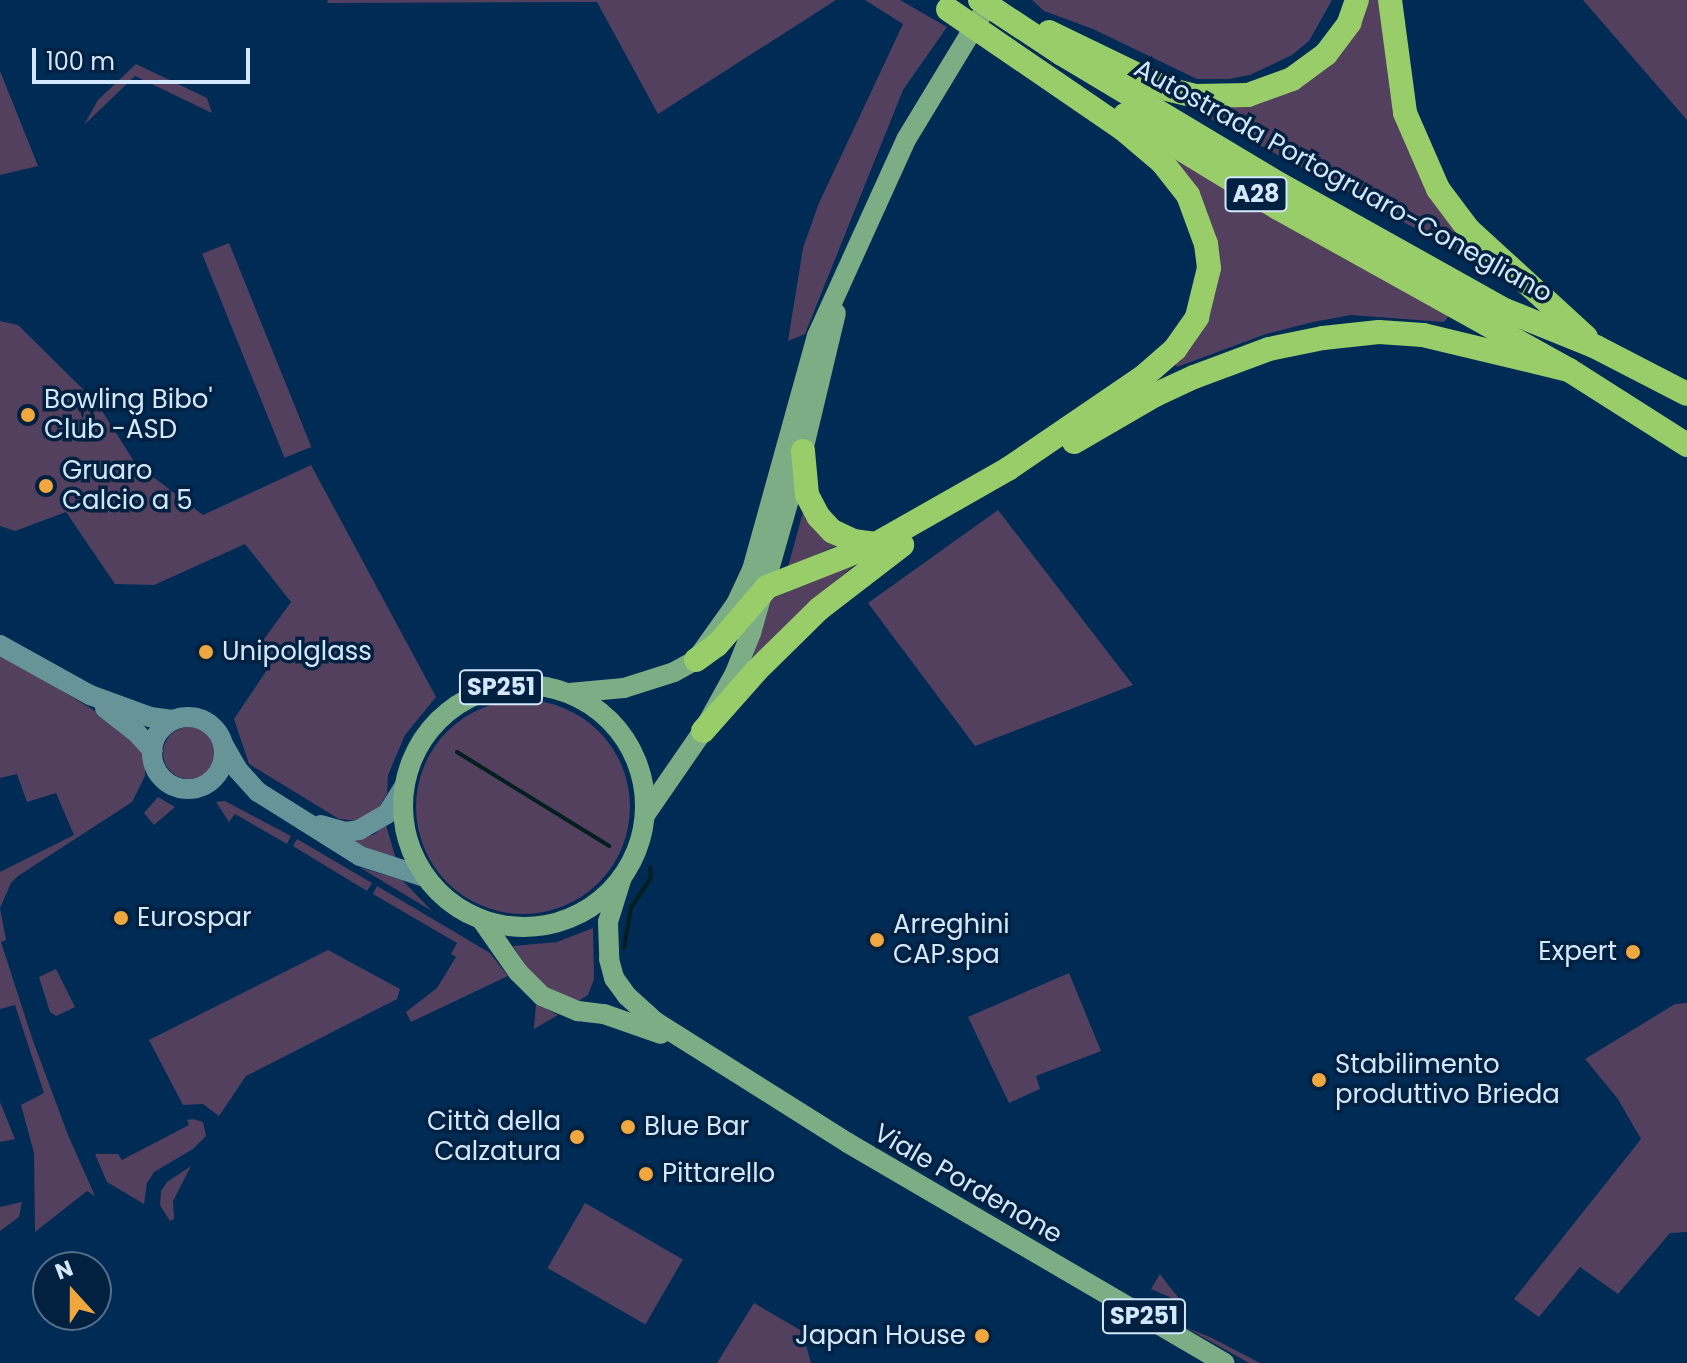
<!DOCTYPE html>
<html>
<head>
<meta charset="utf-8">
<style>
	body { margin:0 }
	#map { position:relative; width:1687px; height:1363px; overflow:hidden; background:#002b54; font-family:Poppins,sans-serif }
	div>[style] { position:absolute }
	[style*='--x'] { left:calc(var(--x)*1px); top:calc(var(--y)*1px); width:calc(var(--w)*1px); rotate:calc(var(--a)*1deg) }
	.green>* { inset:0; background:#53405f; transform-origin:0 0 }
	.round { border-radius:50% }
	.stream>* { height:4px; margin:-2px; padding:0 2px; transform-origin:2px; border-radius:2px; background:#021e1e }
	.secondary>* { height:20px; margin:-10px; padding:0 10px; transform-origin:10px; border-radius:10px; background:#669498 }
	.secondary>.ring { margin:-10px; padding:0; box-sizing:content-box; background:none; border:20px solid #669498; border-radius:50% }
	.primary>* { height:20px; margin:-10px; padding:0 10px; transform-origin:10px; border-radius:10px; background:#7cad84 }
	.primary>.ring { margin:-10px; padding:0; box-sizing:content-box; background:none; border:20px solid #7cad84; border-radius:50% }
	.motorway>* { height:24px; margin:-12px; padding:0 12px; transform-origin:12px; border-radius:12px; background:#98cd69 }
	.dots>* { width:22px; height:22px; translate:-50% -50%; box-sizing:border-box; border:4px solid #022141; border-radius:50% }
	span { translate:-50% -50%; white-space:nowrap; text-align:center; line-height:1.15; -webkit-text-stroke:7px #022141; paint-order:stroke }
	.shield-label span { padding:2px 6px; background:#022141; border:2px solid; border-radius:6px; -webkit-text-stroke-width:0 }
	.shield-label { font-size:24px; color:#d4e7fc; font-weight:700 }
	.street-label { font-size:26px; color:#d4e7fc }
	.poi-label { font-size:26px; color:#d4e7fc }
	.left { translate:0 -50%; text-align:left }
	.right { translate:-100% -50%; text-align:right }
	.north { position:absolute; left:32px; top:1251px; width:80px; height:80px; box-sizing:border-box; background:#022141; border:2px solid #56708c; border-radius:50%; rotate:339deg; font-size:22px; font-weight:700; line-height:32px; text-align:center; color:#d4e7fc }
	.north::after { content:''; display:block; margin:auto; width:28px; height:36px; background:#f0a73e; clip-path:polygon(50% 0,100% 100%,50% 72%,0 100%) }
	.scale { position:absolute; left:32px; top:48px; width:218px; height:36px; box-sizing:border-box; border:4px solid #d4e7fc; border-top:0; padding-left:10px; font-size:24px; line-height:28px; white-space:nowrap; color:#d4e7fc; -webkit-text-stroke:6px #022141; paint-order:stroke }
</style>
</head>
<body>
<div id="map">
	<div class="green">
		<div style="clip-path:polygon(328px 0,836px 0,658px 114px,597px 2px,327px 3px)"></div>
		<div style="clip-path:polygon(865px 0,900px 0,947px 27px,903px 90px,805px 334px,788px 341px,803px 248px,819px 203px,903px 24px)"></div>
		<div style="clip-path:polygon(1032px 0,1332px 0,1309px 41px,1292px 55px,1250px 75px,1229px 79px,1197px 79px,1093px 29px,1044px 11px)"></div>
		<div style="clip-path:polygon(1365px 0,1384px 0,1388px 56px,1470px 253px,1463px 254px,1196px 111px,1206px 102px,1296px 83px)"></div>
		<div style="clip-path:polygon(1583px 0,1687px 0,1687px 120px)"></div>
		<div style="clip-path:polygon(136px 64px,207px 98px,212px 113px,135px 76px,84px 125px,98px 100px)"></div>
		<div style="clip-path:polygon(0 71px,38px 166px,0 175px)"></div>
		<div style="clip-path:polygon(1170px 154px,1451px 313px,1444px 322px,1351px 315px,1313px 322px,1266px 334px,1177px 367px,1173px 362px,1212px 302px)"></div>
		<div style="left:229px;top:243px;width:220px;height:29px;rotate:68deg"></div>
		<div style="clip-path:polygon(0 321px,18px 325px,97px 403px,135px 463px,203px 515px,311px 465px,436px 697px,405px 735px,388px 775px,387px 794px,375px 814px,358px 821px,339px 819px,249px 764px,234px 719px,275px 658px,259px 646px,291px 602px,245px 544px,154px 585px,115px 584px,66px 512px,15px 531px,0 526px)"></div>
		<div style="clip-path:polygon(998px 510px,1133px 685px,975px 746px,868px 603px)"></div>
		<div style="clip-path:polygon(803px 512px,838px 545px,788px 567px)"></div>
		<div style="clip-path:polygon(858px 562px,797px 614px,752px 659px,771px 599px)"></div>
		<div style="clip-path:polygon(0 653px,105px 717px,140px 748px,145px 761px,145px 776px,132px 802px,18px 876px,11px 883px,0 908px,6px 940px,1px 942px,32px 1038px,68px 1135px,95px 1196px,87px 1191px,35px 1232px,34px 1153px,21px 1105px,44px 1093px,15px 1005px,0 1009px,0 872px,74px 835px,56px 793px,27px 802px,17px 774px,0 778px)"></div>
		<div class="round" style="left:416px;top:700px;width:214px;height:214px"></div>
		<div class="round" style="left:163px;top:727px;width:52px;height:52px"></div>
		<div style="clip-path:polygon(158px 797px,175px 807px,154px 825px,144px 813px)"></div>
		<div style="clip-path:polygon(225px 801px,291px 836px,287px 844px,235px 814px,229px 822px,216px 802px)"></div>
		<div style="clip-path:polygon(386px 825px,396px 859px,347px 840px,373px 835px)"></div>
		<div style="clip-path:polygon(297px 839px,372px 883px,367px 891px,293px 846px)"></div>
		<div style="clip-path:polygon(359px 867px,402px 880px,432px 911px)"></div>
		<div style="clip-path:polygon(377px 886px,490px 953px,508px 976px,411px 1022px,406px 1012px,437px 988px,456px 957px,451px 954px,457px 943px,373px 894px)"></div>
		<div style="clip-path:polygon(593px 928px,594px 979px,588px 995px,577px 1002px,561px 999px,531px 975px,513px 946px,557px 942px)"></div>
		<div style="clip-path:polygon(328px 950px,400px 989px,397px 999px,246px 1076px,219px 1116px,203px 1104px,183px 1105px,149px 1040px)"></div>
		<div style="clip-path:polygon(56px 969px,75px 1007px,56px 1016px,50px 1012px,39px 977px)"></div>
		<div style="clip-path:polygon(1069px 973px,1101px 1051px,1036px 1076px,1040px 1089px,1009px 1103px,968px 1017px)"></div>
		<div style="clip-path:polygon(536px 1003px,558px 1015px,534px 1029px)"></div>
		<div style="clip-path:polygon(1687px 1003px,1687px 1232px,1670px 1233px,1618px 1294px,1580px 1267px,1539px 1317px,1514px 1299px,1641px 1139px,1618px 1099px,1585px 1059px,1675px 1004px)"></div>
		<div style="clip-path:polygon(0 1102px,15px 1139px,0 1142px)"></div>
		<div style="clip-path:polygon(193px 1119px,203px 1122px,206px 1136px,193px 1149px,154px 1172px,147px 1183px,144px 1204px,107px 1182px,95px 1154px,118px 1154px,122px 1160px,189px 1125px,187px 1120px)"></div>
		<div style="clip-path:polygon(191px 1166px,173px 1201px,174px 1219px,170px 1221px,160px 1205px,161px 1191px,167px 1182px)"></div>
		<div style="clip-path:polygon(22px 1202px,19px 1217px,0 1231px,0 1207px)"></div>
		<div style="left:585px;top:1203px;width:113px;height:75px;rotate:30deg"></div>
		<div style="clip-path:polygon(1160px 1274px,1169px 1286px,1183px 1303px,1151px 1289px)"></div>
		<div style="clip-path:polygon(754px 1303px,802px 1331px,811px 1363px,717px 1363px)"></div>
		<div style="clip-path:polygon(1185px 1327px,1212px 1338px,1260px 1363px,1249px 1363px)"></div>
	</div>
	<div class="stream">
		<div style="--x:457;--y:752;--w:179;--a:31.7"></div>
		<div style="--x:624;--y:948;--w:41;--a:-80.1"></div>
		<div style="--x:631;--y:908;--w:37;--a:-57"></div>
		<div style="--x:651;--y:877;--w:9;--a:-96"></div>
	</div>
	<div class="secondary">
		<div style="--x:0;--y:645;--w:103;--a:29.1"></div>
		<div style="--x:90;--y:695;--w:64;--a:20.1"></div>
		<div style="--x:150;--y:717;--w:23;--a:7"></div>
		<div style="--x:105;--y:708;--w:39;--a:38"></div>
		<div style="--x:136;--y:732;--w:25;--a:48"></div>
		<div class="ring" style="left:152px;top:717px;width:52px;height:52px"></div>
		<div style="--x:223;--y:744;--w:30;--a:60"></div>
		<div style="--x:238;--y:770;--w:30;--a:48"></div>
		<div style="--x:258;--y:792;--w:120;--a:32.1"></div>
		<div style="--x:360;--y:856;--w:68;--a:17.9"></div>
		<div style="--x:321;--y:825;--w:25;--a:16"></div>
		<div style="--x:345;--y:832;--w:14;--a:-8"></div>
		<div style="--x:359;--y:830;--w:32;--a:-30"></div>
		<div style="--x:387;--y:814;--w:32;--a:-58"></div>
	</div>
	<div class="primary">
		<div class="ring" style="left:403px;top:685px;width:222px;height:222px"></div>
		<div style="--x:569;--y:693;--w:55;--a:-5.2"></div>
		<div style="--x:624;--y:688;--w:52;--a:-17.7"></div>
		<div style="--x:674;--y:672;--w:25;--a:-29"></div>
		<div style="--x:696;--y:660;--w:69;--a:-54.5"></div>
		<div style="--x:736;--y:604;--w:38;--a:-65"></div>
		<div style="--x:752;--y:570;--w:243;--a:-74.5"></div>
		<div style="--x:817;--y:336;--w:217;--a:-65.6"></div>
		<div style="--x:907;--y:138;--w:145;--a:-58.8"></div>
		<div style="--x:645;--y:815;--w:102;--a:-55.4"></div>
		<div style="--x:703;--y:731;--w:66;--a:-61.1"></div>
		<div style="--x:735;--y:673;--w:43;--a:-68.2"></div>
		<div style="--x:751;--y:633;--w:189;--a:-74.1"></div>
		<div style="--x:803;--y:451;--w:142;--a:-76.6"></div>
		<div style="--x:622;--y:877;--w:47;--a:107.3"></div>
		<div style="--x:608;--y:922;--w:37;--a:88"></div>
		<div style="--x:609;--y:959;--w:20;--a:75"></div>
		<div style="--x:614;--y:978;--w:22;--a:54"></div>
		<div style="--x:627;--y:996;--w:39;--a:42"></div>
		<div style="--x:656;--y:1022;--w:227;--a:32.2"></div>
		<div style="--x:848;--y:1143;--w:436;--a:30.3"></div>
		<div style="--x:481;--y:919;--w:65;--a:55.1"></div>
		<div style="--x:518;--y:972;--w:34;--a:45"></div>
		<div style="--x:542;--y:996;--w:39;--a:23"></div>
		<div style="--x:578;--y:1011;--w:26;--a:7"></div>
		<div style="--x:604;--y:1014;--w:60;--a:19.3"></div>
	</div>
	<div class="motorway">
		<div style="--x:980;--y:0;--w:98;--a:33.4"></div>
		<div style="--x:1062;--y:54;--w:255;--a:30.9"></div>
		<div style="--x:1281;--y:185;--w:257;--a:29.2"></div>
		<div style="--x:1505;--y:310;--w:98;--a:22.1"></div>
		<div style="--x:1596;--y:347;--w:102;--a:27.3"></div>
		<div style="--x:1390;--y:0;--w:114;--a:82.4"></div>
		<div style="--x:1405;--y:113;--w:83;--a:66.5"></div>
		<div style="--x:1438;--y:189;--w:50;--a:53.1"></div>
		<div style="--x:1468;--y:229;--w:160;--a:42.5"></div>
		<div style="--x:1049;--y:32;--w:131;--a:25.8"></div>
		<div style="--x:1167;--y:89;--w:29;--a:14"></div>
		<div style="--x:1195;--y:96;--w:53;--a:-1.1"></div>
		<div style="--x:1248;--y:95;--w:47;--a:-20"></div>
		<div style="--x:1292;--y:79;--w:42;--a:-36.3"></div>
		<div style="--x:1326;--y:54;--w:39;--a:-53"></div>
		<div style="--x:1349;--y:23;--w:24;--a:-71"></div>
		<div style="--x:1125;--y:115;--w:179;--a:31.3"></div>
		<div style="--x:1278;--y:208;--w:333;--a:29.1"></div>
		<div style="--x:1569;--y:370;--w:140;--a:32.4"></div>
		<div style="--x:1074;--y:442;--w:94;--a:-30.1"></div>
		<div style="--x:1155;--y:395;--w:43;--a:-24.8"></div>
		<div style="--x:1194;--y:377;--w:80;--a:-20.5"></div>
		<div style="--x:1269;--y:349;--w:55;--a:-11.5"></div>
		<div style="--x:1323;--y:338;--w:56;--a:-6.1"></div>
		<div style="--x:1379;--y:332;--w:44;--a:3.9"></div>
		<div style="--x:1423;--y:335;--w:150;--a:13.5"></div>
		<div style="--x:803;--y:451;--w:44;--a:84.8"></div>
		<div style="--x:807;--y:495;--w:24;--a:62"></div>
		<div style="--x:818;--y:516;--w:21;--a:47"></div>
		<div style="--x:832;--y:531;--w:23;--a:25"></div>
		<div style="--x:853;--y:541;--w:23;--a:7"></div>
		<div style="--x:696;--y:660;--w:26;--a:-36"></div>
		<div style="--x:717;--y:645;--w:77;--a:-49.2"></div>
		<div style="--x:767;--y:587;--w:117;--a:-21.5"></div>
		<div style="--x:876;--y:544;--w:152;--a:-29.6"></div>
		<div style="--x:1008;--y:469;--w:163;--a:-34.3"></div>
		<div style="--x:1143;--y:377;--w:43;--a:-41.2"></div>
		<div style="--x:1175;--y:349;--w:39;--a:-55"></div>
		<div style="--x:1197;--y:317;--w:50;--a:-76.2"></div>
		<div style="--x:1209;--y:268;--w:24;--a:-97"></div>
		<div style="--x:1206;--y:244;--w:52;--a:-110.2"></div>
		<div style="--x:1188;--y:195;--w:42;--a:-128.2"></div>
		<div style="--x:1162;--y:162;--w:51;--a:-139.8"></div>
		<div style="--x:1123;--y:129;--w:212;--a:-145.6"></div>
		<div style="--x:703;--y:731;--w:81;--a:-48.5"></div>
		<div style="--x:757;--y:670;--w:87;--a:-44.5"></div>
		<div style="--x:819;--y:609;--w:105;--a:-37.6"></div>
	</div>
	<div class="dots">
		<div style="left:28px;top:415px;background:#f0a73e"></div>
		<div style="left:46px;top:486px;background:#f0a73e"></div>
		<div style="left:206px;top:652px;background:#f0a73e"></div>
		<div style="left:121px;top:918px;background:#f0a73e"></div>
		<div style="left:877px;top:940px;background:#f0a73e"></div>
		<div style="left:1633px;top:952px;background:#f0a73e"></div>
		<div style="left:1319px;top:1080px;background:#f0a73e"></div>
		<div style="left:628px;top:1127px;background:#f0a73e"></div>
		<div style="left:577px;top:1137px;background:#f0a73e"></div>
		<div style="left:646px;top:1174px;background:#f0a73e"></div>
		<div style="left:982px;top:1336px;background:#f0a73e"></div>
	</div>
	<div class="shield-label">
		<span style="left:1256px;top:194px">A28</span>
		<span style="left:501px;top:687px">SP251</span>
		<span style="left:1144px;top:1316px">SP251</span>
	</div>
	<div class="street-label">
		<span style="left:1343px;top:181px;rotate:29deg">Autostrada Portogruaro-Conegliano</span>
		<span style="left:968px;top:1184px;rotate:30deg">Viale Pordenone</span>
	</div>
	<div class="poi-label">
		<span class="left" style="left:44px;top:415px">Bowling Bibo'<br>Club -ASD</span>
		<span class="left" style="left:62px;top:486px">Gruaro<br>Calcio a 5</span>
		<span class="left" style="left:222px;top:652px">Unipolglass</span>
		<span class="left" style="left:137px;top:918px">Eurospar</span>
		<span class="left" style="left:893px;top:940px">Arreghini<br>CAP.spa</span>
		<span class="right" style="left:1617px;top:952px">Expert</span>
		<span class="left" style="left:1335px;top:1080px">Stabilimento<br>produttivo Brieda</span>
		<span class="right" style="left:561px;top:1137px">Città della<br>Calzatura</span>
		<span class="left" style="left:644px;top:1127px">Blue Bar</span>
		<span class="left" style="left:662px;top:1174px">Pittarello</span>
		<span class="right" style="left:966px;top:1336px">Japan House</span>
	</div>
	<div class="north">N</div>
	<div class="scale">100 m</div>
</div>
</body>
</html>
